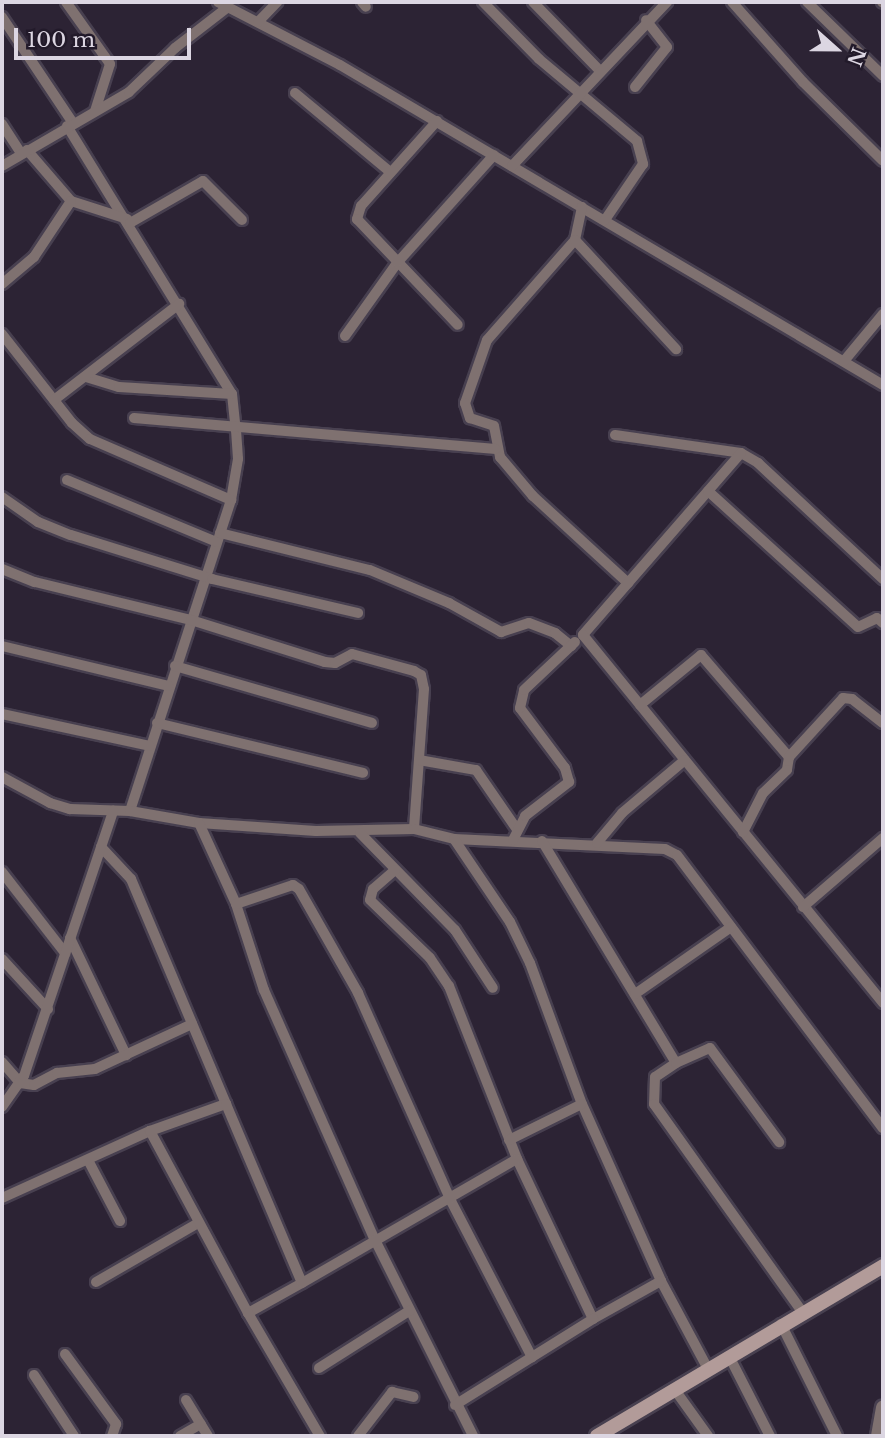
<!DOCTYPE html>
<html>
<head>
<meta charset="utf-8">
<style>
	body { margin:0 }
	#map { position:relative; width:885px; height:1438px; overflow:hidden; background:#2c2334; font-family:"Libre Baskerville",serif }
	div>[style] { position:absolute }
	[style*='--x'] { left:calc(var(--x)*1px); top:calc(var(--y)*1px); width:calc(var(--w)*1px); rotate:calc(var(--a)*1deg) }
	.roads { filter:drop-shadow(2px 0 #484050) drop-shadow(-2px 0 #484050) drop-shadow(0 2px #484050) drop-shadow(0 -2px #484050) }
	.minor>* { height:10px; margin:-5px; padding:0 5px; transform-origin:5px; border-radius:5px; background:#7f7170 }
	.tertiary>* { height:14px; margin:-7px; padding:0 7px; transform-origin:7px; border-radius:7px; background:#7f7170 }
	.secondary>* { height:14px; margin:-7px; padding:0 7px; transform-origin:7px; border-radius:7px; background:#b29b99 }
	span { translate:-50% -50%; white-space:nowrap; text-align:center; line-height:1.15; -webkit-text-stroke:6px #221a2a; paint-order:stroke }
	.frame { position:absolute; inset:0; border:4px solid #dcd6e2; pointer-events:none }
	.north { position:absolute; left:801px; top:14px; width:70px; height:70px; -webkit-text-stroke:5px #221a2a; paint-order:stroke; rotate:111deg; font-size:19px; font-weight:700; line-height:28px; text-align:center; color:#dcd6e2 }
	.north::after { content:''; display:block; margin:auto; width:24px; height:32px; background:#dcd6e2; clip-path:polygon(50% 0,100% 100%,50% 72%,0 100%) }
	.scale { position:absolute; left:14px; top:28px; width:177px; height:32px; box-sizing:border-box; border:4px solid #dcd6e2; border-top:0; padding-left:9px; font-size:21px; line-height:24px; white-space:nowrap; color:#dcd6e2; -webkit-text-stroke:5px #221a2a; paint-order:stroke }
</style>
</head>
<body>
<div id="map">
	<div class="roads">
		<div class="minor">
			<div style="--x:66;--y:2;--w:76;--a:54.6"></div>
			<div style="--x:110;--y:64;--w:49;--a:107.7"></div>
			<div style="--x:218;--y:2;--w:137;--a:27.3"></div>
			<div style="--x:340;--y:65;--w:630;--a:30.51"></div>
			<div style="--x:362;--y:2;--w:6;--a:51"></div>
			<div style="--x:483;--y:2;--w:80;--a:45.5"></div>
			<div style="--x:539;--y:59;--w:128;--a:39.9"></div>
			<div style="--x:637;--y:141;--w:24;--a:75"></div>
			<div style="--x:643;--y:164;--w:68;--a:124.2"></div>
			<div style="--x:533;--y:2;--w:96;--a:45.8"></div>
			<div style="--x:732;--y:2;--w:107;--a:48.4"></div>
			<div style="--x:803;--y:82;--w:112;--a:44.6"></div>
			<div style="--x:807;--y:2;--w:106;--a:44.2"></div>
			<div style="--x:882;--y:2;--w:1;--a:45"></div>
			<div style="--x:2;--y:17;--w:128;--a:56.2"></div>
			<div style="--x:258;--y:22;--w:28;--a:-46"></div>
			<div style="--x:635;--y:87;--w:51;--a:-51.3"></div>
			<div style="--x:667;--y:47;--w:34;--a:-128"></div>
			<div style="--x:295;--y:93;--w:124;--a:39.7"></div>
			<div style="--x:437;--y:121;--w:114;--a:131.8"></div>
			<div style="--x:361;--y:206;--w:14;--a:107"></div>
			<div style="--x:357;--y:219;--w:146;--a:46.4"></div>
			<div style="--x:2;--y:124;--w:35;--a:57"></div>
			<div style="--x:67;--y:126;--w:315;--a:58.4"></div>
			<div style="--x:232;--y:394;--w:36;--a:84"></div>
			<div style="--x:236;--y:430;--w:29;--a:86"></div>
			<div style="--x:238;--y:459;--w:42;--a:99.7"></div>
			<div style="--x:231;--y:500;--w:327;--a:108"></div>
			<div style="--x:27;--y:150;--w:67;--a:49.2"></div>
			<div style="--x:71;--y:201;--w:59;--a:17.8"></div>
			<div style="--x:2;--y:166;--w:147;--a:-30.2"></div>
			<div style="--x:129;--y:92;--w:64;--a:-43.7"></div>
			<div style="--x:175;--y:48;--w:67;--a:-37.7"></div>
			<div style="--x:512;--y:166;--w:226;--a:-46.6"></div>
			<div style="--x:582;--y:207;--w:34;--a:102"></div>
			<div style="--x:575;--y:240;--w:133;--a:131.3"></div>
			<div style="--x:487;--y:340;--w:67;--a:109.2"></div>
			<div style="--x:465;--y:403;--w:16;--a:72"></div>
			<div style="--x:470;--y:418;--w:25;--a:18"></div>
			<div style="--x:494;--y:426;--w:32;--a:79"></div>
			<div style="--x:500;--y:457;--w:51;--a:49.8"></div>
			<div style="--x:533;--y:496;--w:129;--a:42.5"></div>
			<div style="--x:130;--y:223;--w:84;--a:-29.9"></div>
			<div style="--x:203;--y:181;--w:55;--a:45"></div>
			<div style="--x:575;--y:240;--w:149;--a:47.2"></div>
			<div style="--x:2;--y:284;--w:42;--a:-40.2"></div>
			<div style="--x:34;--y:257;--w:67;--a:-56.5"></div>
			<div style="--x:2;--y:334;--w:113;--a:51.8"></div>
			<div style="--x:72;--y:423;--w:24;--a:42"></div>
			<div style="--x:90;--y:439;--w:154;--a:23.4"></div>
			<div style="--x:345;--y:336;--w:90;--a:-54.5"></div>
			<div style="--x:397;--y:263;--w:145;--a:-48.1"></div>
			<div style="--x:844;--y:361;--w:61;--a:-50.3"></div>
			<div style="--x:86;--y:377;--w:34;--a:17"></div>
			<div style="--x:119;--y:387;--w:113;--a:3.5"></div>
			<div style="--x:54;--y:400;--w:158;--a:-37.5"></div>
			<div style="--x:134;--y:418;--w:363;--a:4.9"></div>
			<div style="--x:615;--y:435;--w:127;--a:8.1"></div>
			<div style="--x:741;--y:453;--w:20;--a:30"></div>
			<div style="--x:758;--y:463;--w:171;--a:42.9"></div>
			<div style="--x:741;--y:453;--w:241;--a:131"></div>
			<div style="--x:583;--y:635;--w:475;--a:50.8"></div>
			<div style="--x:67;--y:480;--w:162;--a:22.5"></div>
			<div style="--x:708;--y:491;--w:202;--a:42.2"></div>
			<div style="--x:858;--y:627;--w:21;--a:-25"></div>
			<div style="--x:877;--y:618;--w:8;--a:40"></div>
			<div style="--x:2;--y:497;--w:44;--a:34.8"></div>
			<div style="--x:38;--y:522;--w:35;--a:22"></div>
			<div style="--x:71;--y:535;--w:148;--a:17.3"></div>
			<div style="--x:212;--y:579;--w:150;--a:13.1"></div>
			<div style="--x:220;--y:533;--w:154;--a:13.9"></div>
			<div style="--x:370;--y:570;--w:86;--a:22.7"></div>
			<div style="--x:449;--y:603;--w:60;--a:29.1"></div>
			<div style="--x:501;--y:632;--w:29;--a:-18"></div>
			<div style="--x:529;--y:623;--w:28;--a:21"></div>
			<div style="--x:555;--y:633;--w:21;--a:39"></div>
			<div style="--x:2;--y:569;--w:35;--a:22"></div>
			<div style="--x:35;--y:582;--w:161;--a:13.7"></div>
			<div style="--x:191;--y:620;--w:140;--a:17.4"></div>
			<div style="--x:325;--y:662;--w:10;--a:6"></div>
			<div style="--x:335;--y:663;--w:19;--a:-28"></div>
			<div style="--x:352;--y:654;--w:64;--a:15.3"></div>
			<div style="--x:414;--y:671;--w:8;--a:30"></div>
			<div style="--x:421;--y:675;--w:14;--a:78"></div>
			<div style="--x:424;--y:689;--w:140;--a:94.1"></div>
			<div style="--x:2;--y:646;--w:171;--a:13.5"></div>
			<div style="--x:175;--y:666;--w:205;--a:16.1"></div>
			<div style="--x:640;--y:705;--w:79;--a:-39.3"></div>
			<div style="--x:701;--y:655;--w:135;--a:49.2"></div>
			<div style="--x:789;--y:757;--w:13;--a:99"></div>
			<div style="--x:787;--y:770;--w:33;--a:136"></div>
			<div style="--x:763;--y:793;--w:44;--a:117.1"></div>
			<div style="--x:2;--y:714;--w:151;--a:12.2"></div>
			<div style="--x:157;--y:723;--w:212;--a:13.6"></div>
			<div style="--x:789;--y:757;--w:80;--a:-47.5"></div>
			<div style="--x:843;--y:698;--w:9;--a:6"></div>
			<div style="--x:852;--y:699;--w:39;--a:38"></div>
			<div style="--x:419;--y:760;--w:58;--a:10"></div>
			<div style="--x:476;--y:770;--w:70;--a:55.4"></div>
			<div style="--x:2;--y:777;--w:55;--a:28.4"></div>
			<div style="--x:50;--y:803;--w:21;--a:17"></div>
			<div style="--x:70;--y:809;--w:60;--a:1.9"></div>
			<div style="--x:130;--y:811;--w:70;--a:9.9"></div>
			<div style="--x:199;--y:823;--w:117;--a:3.9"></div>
			<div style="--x:316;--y:831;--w:98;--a:-1.2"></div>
			<div style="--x:414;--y:829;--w:41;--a:14"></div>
			<div style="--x:454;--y:839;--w:211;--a:2.7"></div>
			<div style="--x:665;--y:849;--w:13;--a:27"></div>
			<div style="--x:677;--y:855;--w:342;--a:53"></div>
			<div style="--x:199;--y:823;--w:89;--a:65.4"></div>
			<div style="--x:236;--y:904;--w:90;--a:72"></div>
			<div style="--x:264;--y:990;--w:274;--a:66.1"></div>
			<div style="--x:375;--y:1240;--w:219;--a:63.4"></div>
			<div style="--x:360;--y:833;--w:136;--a:45.6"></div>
			<div style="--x:455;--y:930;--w:69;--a:56.8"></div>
			<div style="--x:454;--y:839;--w:100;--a:56"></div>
			<div style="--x:510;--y:922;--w:46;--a:64"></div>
			<div style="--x:530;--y:963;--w:150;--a:69.8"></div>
			<div style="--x:582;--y:1104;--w:194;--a:65.9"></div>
			<div style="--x:661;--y:1281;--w:100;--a:61.9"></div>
			<div style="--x:513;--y:840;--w:27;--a:-63"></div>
			<div style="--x:525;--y:816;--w:56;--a:-37.7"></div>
			<div style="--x:569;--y:782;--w:15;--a:-106"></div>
			<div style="--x:565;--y:768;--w:75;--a:-126.9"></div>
			<div style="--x:520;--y:708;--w:18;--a:-77"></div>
			<div style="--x:524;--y:690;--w:70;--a:-43.3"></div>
			<div style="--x:542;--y:841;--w:259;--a:58.9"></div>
			<div style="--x:676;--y:1063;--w:25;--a:146"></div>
			<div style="--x:655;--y:1077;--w:27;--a:92"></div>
			<div style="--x:654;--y:1104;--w:257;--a:54.5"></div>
			<div style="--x:597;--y:843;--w:39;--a:-50"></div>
			<div style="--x:622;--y:813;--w:82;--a:-40.1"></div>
			<div style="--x:101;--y:847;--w:44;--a:46.8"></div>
			<div style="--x:131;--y:879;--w:244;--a:67.1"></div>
			<div style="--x:395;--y:870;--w:29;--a:139"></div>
			<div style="--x:373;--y:889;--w:11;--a:105"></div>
			<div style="--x:370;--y:900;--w:83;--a:44"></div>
			<div style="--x:430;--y:958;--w:34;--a:56"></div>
			<div style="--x:449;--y:986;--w:186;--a:68.5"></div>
			<div style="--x:517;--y:1159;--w:177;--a:64.6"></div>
			<div style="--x:593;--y:1319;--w:78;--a:-29.2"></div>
			<div style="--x:2;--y:872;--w:103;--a:52.1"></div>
			<div style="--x:236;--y:904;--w:60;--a:-18.4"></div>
			<div style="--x:293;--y:885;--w:7;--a:34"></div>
			<div style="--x:299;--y:889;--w:120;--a:60.4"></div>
			<div style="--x:358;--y:993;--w:228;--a:65.9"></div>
			<div style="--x:451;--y:1201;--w:176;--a:62.6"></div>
			<div style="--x:803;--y:907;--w:106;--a:-40.8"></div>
			<div style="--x:70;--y:938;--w:130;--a:64.4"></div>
			<div style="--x:2;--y:959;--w:68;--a:47.4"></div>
			<div style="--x:635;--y:994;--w:117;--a:-34.9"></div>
			<div style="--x:2;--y:1062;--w:28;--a:49"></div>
			<div style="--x:20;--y:1083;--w:14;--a:8"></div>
			<div style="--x:34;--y:1085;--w:26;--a:-28"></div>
			<div style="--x:57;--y:1073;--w:38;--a:-6"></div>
			<div style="--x:95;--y:1069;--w:107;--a:-24.9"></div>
			<div style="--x:676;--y:1063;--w:37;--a:-24"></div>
			<div style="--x:710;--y:1048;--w:117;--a:53.7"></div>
			<div style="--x:2;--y:1107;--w:38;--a:-55"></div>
			<div style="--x:24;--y:1076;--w:280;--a:-71.4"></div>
			<div style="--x:509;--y:1140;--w:81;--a:-26.3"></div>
			<div style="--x:88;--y:1160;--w:69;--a:62.3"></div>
			<div style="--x:2;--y:1198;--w:162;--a:-24.4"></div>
			<div style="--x:96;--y:1282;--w:118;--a:-30"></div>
			<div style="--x:302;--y:1283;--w:62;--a:150.9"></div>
			<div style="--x:248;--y:1313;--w:207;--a:-118.3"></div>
			<div style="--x:150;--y:1131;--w:81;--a:-19.6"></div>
			<div style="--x:226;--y:1104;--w:194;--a:67"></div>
			<div style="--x:302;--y:1283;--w:248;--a:-30"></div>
			<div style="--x:248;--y:1313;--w:143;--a:59.7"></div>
			<div style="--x:781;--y:1324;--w:125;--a:63.4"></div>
			<div style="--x:65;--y:1354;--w:87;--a:53.9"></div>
			<div style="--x:116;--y:1424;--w:13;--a:108"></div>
			<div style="--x:729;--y:1356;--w:90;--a:62.9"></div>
			<div style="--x:319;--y:1368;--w:107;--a:-32.3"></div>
			<div style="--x:34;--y:1375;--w:73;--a:56.7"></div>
			<div style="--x:675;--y:1390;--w:57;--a:54.3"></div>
			<div style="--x:186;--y:1400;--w:42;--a:58.6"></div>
			<div style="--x:455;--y:1405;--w:163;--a:-31.9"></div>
			<div style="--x:180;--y:1436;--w:24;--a:-30"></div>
			<div style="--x:358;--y:1436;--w:56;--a:-52.3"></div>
			<div style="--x:392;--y:1392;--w:22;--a:13"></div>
		</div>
		<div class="tertiary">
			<div style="--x:878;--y:1436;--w:29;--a:-80"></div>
		</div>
		<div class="secondary">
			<div style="--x:597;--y:1436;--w:333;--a:-30.7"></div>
		</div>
	</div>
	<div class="frame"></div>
	<div class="north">N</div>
	<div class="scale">100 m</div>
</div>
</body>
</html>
